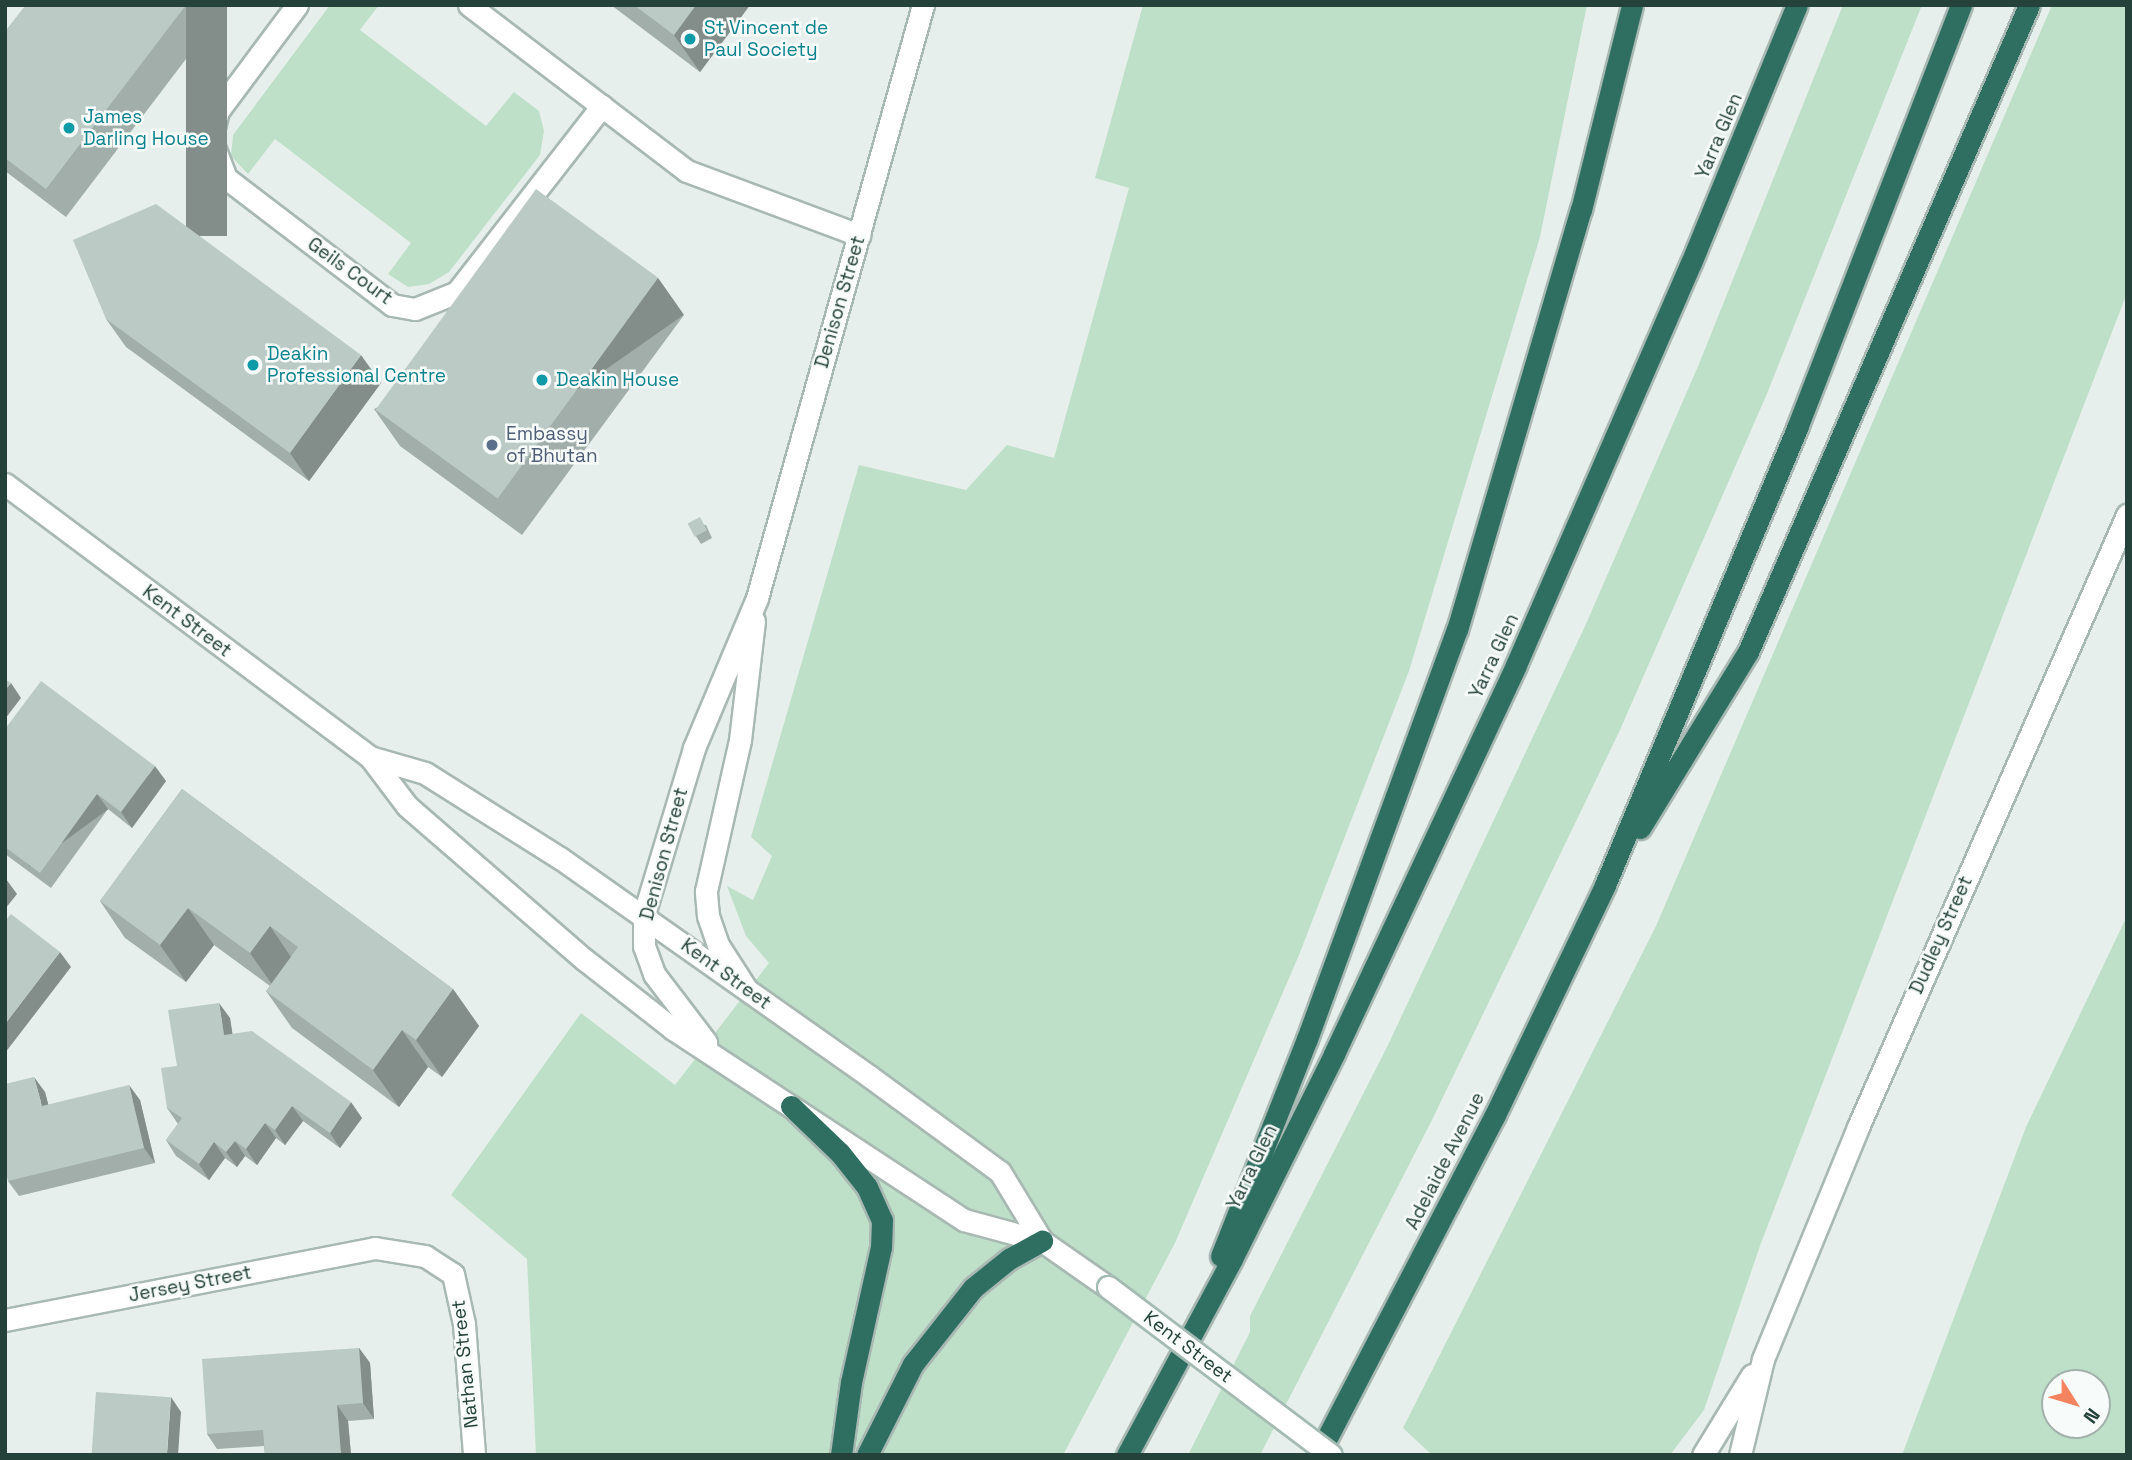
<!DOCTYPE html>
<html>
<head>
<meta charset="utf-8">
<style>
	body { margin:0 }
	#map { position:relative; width:2132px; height:1460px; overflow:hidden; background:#e6efeb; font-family:"Space Grotesk",sans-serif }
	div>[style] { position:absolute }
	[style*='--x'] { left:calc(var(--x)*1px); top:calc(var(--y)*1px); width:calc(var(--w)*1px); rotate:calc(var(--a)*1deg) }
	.green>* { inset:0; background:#bfe0c8 }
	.roads { filter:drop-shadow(2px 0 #a8b8b2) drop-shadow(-2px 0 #a8b8b2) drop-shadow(0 2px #a8b8b2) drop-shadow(0 -2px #a8b8b2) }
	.service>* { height:21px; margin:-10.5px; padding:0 10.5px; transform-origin:10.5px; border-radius:10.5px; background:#fff }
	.minor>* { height:21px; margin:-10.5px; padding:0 10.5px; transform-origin:10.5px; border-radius:10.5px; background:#fff }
	.tertiary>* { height:21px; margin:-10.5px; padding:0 10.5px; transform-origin:10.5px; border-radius:10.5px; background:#fff }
	.secondary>* { height:21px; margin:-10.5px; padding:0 10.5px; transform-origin:10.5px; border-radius:10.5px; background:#fff }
	.motorway>* { height:21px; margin:-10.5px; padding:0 10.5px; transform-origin:10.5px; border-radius:10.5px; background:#2f6f62 }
	.bridges { filter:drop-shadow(2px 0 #a4bbb3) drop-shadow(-2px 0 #a4bbb3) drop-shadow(0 2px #a4bbb3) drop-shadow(0 -2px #a4bbb3) }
	.secondary-bridge>* { height:21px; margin:-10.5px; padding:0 10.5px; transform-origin:10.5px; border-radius:10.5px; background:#fff }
	.wall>* { inset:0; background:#a1aea9 }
	.shaded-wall>* { inset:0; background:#838d89; transform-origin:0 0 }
	.building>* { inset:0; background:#bbcac4; transform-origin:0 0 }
	.dots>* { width:19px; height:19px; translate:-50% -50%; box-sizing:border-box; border:4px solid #f7fbf9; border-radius:50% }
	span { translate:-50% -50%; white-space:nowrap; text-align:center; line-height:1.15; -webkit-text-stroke:5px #f7fbf9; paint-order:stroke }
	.culture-label { font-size:19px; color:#0d838f }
	.left { translate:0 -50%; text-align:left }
	.street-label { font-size:19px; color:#24423a }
	.service-label { font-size:19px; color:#4e5e75 }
	.frame { position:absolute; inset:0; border:7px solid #24423a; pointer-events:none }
	.north { position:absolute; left:2041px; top:1369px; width:70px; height:70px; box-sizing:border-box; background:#f7fbf9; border:2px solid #a3b1ad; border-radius:50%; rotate:127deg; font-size:19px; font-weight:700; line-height:28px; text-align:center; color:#24423a }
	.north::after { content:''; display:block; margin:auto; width:24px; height:32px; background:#f4845f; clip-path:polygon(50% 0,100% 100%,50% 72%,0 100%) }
</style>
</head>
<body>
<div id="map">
	<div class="green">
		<div style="clip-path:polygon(330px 5px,379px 5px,360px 30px,486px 126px,514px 92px,539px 111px,544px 131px,540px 155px,449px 272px,429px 284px,408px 287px,388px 274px,411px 243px,275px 139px,248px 174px,231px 156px,233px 135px)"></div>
		<div style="clip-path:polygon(1143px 5px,1587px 5px,1540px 237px,1409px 671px,1299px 955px,1175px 1243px,1063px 1455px,536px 1455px,527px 1259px,451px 1195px,581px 1013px,675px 1085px,769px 963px,746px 936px,727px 886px,753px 900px,772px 856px,751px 837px,859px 465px,966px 490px,1007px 445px,1054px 458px,1129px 188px,1095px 178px)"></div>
		<div style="clip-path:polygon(1843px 5px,1922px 5px,1766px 396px,1620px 730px,1432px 1120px,1260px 1455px,1188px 1455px,1250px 1332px,1250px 1316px,1387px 1047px,1586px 624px,1699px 364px)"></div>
		<div style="clip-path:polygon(2052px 5px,2127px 5px,2127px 293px,1761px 1243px,1704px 1410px,1670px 1455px,1432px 1455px,1403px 1428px,1656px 926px)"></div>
		<div style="clip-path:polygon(evenodd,2127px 916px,2127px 1455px,1902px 1455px,2026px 1127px,2127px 916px,2097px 1383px,2097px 1425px,2055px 1425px,2055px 1383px,2097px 1383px)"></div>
	</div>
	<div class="roads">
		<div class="service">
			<div style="--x:297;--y:5;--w:132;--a:126.7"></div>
			<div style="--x:218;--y:111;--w:29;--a:104"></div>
			<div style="--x:211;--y:139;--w:42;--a:69"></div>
			<div style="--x:226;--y:178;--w:209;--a:37.4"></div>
			<div style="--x:392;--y:305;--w:23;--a:10"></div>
			<div style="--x:415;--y:309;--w:45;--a:-22"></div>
			<div style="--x:457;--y:292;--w:236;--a:-52.1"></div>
		</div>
		<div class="minor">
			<div style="--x:469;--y:5;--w:274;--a:37.3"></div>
			<div style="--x:687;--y:171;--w:184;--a:20.4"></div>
			<div style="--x:5;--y:1320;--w:377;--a:-11"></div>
			<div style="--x:375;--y:1248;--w:51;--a:9.1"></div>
			<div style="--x:425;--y:1256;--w:33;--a:33"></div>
			<div style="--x:453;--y:1274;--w:51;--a:77.6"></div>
			<div style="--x:464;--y:1324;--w:131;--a:85.6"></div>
		</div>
		<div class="tertiary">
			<div style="--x:644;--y:914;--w:173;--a:-73.2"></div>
			<div style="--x:694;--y:748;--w:163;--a:-67.2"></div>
			<div style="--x:757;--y:598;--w:616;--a:-74.36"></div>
			<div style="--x:745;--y:987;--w:50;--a:-122.7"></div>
			<div style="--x:718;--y:945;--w:31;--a:-109"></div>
			<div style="--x:708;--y:916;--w:25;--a:-95"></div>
			<div style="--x:706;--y:891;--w:155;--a:-77.3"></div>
			<div style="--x:740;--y:740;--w:120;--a:-83.3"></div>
		</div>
		<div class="secondary">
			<div style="--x:5;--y:484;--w:456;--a:36.8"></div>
			<div style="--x:370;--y:757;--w:61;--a:52.9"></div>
			<div style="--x:407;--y:806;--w:235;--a:40.9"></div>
			<div style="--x:585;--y:960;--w:112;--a:38.1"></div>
			<div style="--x:673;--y:1029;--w:348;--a:33.3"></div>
			<div style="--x:964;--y:1220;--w:81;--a:15.1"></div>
			<div style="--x:1042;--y:1241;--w:80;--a:34.9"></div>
			<div style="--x:370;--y:757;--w:57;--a:16.2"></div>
			<div style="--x:425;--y:773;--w:160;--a:32.2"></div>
			<div style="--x:560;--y:858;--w:378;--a:35.2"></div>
			<div style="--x:869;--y:1076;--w:162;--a:36.2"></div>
			<div style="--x:1000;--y:1172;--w:81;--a:58.7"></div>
			<div style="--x:644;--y:914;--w:32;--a:90"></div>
			<div style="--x:644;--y:946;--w:30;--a:70"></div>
			<div style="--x:654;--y:974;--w:86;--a:52.6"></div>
			<div style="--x:1703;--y:1455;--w:94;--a:-58.5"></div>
			<div style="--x:1740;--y:1455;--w:99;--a:-76.5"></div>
			<div style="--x:1763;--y:1359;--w:251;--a:-67.7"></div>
			<div style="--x:1858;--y:1127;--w:669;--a:-66.27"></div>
		</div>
		<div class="motorway">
			<div style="--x:1640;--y:828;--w:206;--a:-58.5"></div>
			<div style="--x:1748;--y:652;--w:705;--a:-66.52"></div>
			<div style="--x:791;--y:1106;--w:68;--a:43.8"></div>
			<div style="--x:840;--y:1153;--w:43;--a:51.5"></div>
			<div style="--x:867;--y:1187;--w:36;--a:66"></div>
			<div style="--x:882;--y:1220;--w:27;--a:92"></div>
			<div style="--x:881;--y:1247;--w:138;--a:102.5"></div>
			<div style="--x:851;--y:1382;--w:74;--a:97.8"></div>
			<div style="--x:1221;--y:1256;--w:233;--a:-68.4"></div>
			<div style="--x:1307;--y:1039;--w:436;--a:-69.9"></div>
			<div style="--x:1457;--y:630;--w:438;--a:-73.6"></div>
			<div style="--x:1581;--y:210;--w:211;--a:-76"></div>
			<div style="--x:867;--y:1455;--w:102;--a:-63.2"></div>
			<div style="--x:913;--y:1364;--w:97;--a:-51.7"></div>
			<div style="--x:973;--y:1288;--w:46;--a:-38.9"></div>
			<div style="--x:1009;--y:1259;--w:38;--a:-29"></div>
			<div style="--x:1127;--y:1455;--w:222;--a:-61.8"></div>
			<div style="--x:1232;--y:1259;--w:229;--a:-63.5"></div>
			<div style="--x:1334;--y:1054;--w:429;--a:-64.9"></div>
			<div style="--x:1516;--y:665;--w:438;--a:-66.5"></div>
			<div style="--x:1691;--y:263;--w:279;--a:-67.7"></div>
			<div style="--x:1318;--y:1455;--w:383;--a:-62.5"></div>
			<div style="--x:1495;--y:1115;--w:255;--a:-64.4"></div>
			<div style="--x:1605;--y:885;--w:496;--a:-67.2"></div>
			<div style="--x:1797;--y:428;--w:454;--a:-68.8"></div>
		</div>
	</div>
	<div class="bridges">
		<div class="secondary-bridge">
			<div style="--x:1108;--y:1287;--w:279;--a:37"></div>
		</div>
	</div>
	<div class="wall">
		<div style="clip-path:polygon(26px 5px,227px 5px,66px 217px,5px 171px,5px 32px)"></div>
		<div style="clip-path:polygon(611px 5px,750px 5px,700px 72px)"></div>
		<div style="clip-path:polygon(658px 278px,684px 315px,522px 535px,400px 446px,374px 409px)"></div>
		<div style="clip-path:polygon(106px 319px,381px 383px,309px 481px,126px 347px)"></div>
		<div style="clip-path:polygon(688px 524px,706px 525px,712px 538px,701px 544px)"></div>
		<div style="clip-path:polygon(5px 729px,166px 781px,132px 828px,108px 809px,51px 888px,5px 854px)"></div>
		<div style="clip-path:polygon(182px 789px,453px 989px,479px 1026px,442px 1077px,428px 1067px,399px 1107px,292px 1028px,266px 991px,270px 986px,214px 945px,186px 982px,125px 938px,100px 901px)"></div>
		<div style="clip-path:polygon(230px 1018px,232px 1034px,362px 1118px,340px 1148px,303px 1121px,285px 1145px,276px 1138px,257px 1165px,245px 1156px,237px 1167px,225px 1158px,209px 1180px,176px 1156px,166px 1140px,178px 1124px,167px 1108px,177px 1066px)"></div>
		<div style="clip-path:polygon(45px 1092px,48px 1105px,140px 1100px,155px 1163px,19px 1196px,8px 1181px)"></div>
		<div style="clip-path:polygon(359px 1348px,370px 1363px,374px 1419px,348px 1421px,351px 1455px,265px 1455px,264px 1446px,217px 1449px,207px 1434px)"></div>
	</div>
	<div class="shaded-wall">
		<div style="left:186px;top:5px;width:41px;height:231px"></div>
		<div style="clip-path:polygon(696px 5px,750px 5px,700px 72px,674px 35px)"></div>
		<div style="left:658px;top:278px;width:45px;height:273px;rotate:55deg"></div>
		<div style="clip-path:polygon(361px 355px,381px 383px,309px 481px,290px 453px)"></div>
		<div style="clip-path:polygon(11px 683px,21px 698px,5px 719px,5px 690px)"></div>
		<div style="clip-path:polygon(155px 766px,166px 781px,132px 828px,121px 812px)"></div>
		<div style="left:97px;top:794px;width:19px;height:97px;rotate:54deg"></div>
		<div style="clip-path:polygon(6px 879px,17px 894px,5px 909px,5px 880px)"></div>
		<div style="clip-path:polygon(188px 908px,214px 945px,186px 982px,160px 945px)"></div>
		<div style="clip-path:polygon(270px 926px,295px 963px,276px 990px,250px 953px)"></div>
		<div style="clip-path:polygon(60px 952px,71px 967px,5px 1053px,5px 1024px)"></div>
		<div style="clip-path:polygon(453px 989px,479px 1026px,442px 1077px,416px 1040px)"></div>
		<div style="clip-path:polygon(219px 1003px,230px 1018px,235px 1050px,224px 1035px)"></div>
		<div style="clip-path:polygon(402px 1030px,428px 1067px,399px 1107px,373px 1070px)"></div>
		<div style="clip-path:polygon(34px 1077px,45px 1092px,53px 1122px,42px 1106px)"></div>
		<div style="clip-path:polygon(129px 1085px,140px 1100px,155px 1163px,144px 1148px)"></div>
		<div style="clip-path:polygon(351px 1102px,362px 1118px,340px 1148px,330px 1133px)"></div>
		<div style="clip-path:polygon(292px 1106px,303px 1121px,285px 1145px,275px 1130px)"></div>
		<div style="clip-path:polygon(265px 1123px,276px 1138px,257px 1165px,246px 1149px)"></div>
		<div style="clip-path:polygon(235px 1141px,245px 1156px,237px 1167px,226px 1152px)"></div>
		<div style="clip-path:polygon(214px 1142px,225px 1158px,209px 1180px,199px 1164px)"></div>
		<div style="clip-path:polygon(359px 1348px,370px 1363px,374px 1419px,363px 1403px)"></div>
		<div style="clip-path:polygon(171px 1397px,181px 1412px,178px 1455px,167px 1455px)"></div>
		<div style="clip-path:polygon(337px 1405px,348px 1421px,351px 1455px,341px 1455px)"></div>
	</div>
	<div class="building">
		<div style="clip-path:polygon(26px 5px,186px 5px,46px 189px,5px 158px,5px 32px)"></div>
		<div style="clip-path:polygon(634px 5px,696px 5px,674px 35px)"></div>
		<div style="left:536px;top:189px;width:151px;height:273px;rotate:36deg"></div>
		<div style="clip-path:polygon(156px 204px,361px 355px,290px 453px,106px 319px,73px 240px)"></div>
		<div style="left:700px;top:517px;width:15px;height:14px;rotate:62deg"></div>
		<div style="clip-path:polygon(5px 679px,11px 683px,5px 690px)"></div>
		<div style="clip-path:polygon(41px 681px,155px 766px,121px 812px,97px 794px,40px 873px,5px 847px,5px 729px)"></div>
		<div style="clip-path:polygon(182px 789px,453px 989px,416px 1040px,402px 1030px,373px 1070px,266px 991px,298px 947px,270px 926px,250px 953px,188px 908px,160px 945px,100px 901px)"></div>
		<div style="clip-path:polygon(11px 914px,60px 952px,5px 1024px,5px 921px)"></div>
		<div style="clip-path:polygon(219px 1003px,224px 1035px,252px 1031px,351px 1102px,330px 1133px,292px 1106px,275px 1130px,265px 1123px,246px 1149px,235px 1141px,226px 1152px,214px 1142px,199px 1164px,166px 1140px,182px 1118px,167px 1108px,161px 1068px,177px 1066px,168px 1010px)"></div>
		<div style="clip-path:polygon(34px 1077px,42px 1106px,129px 1085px,144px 1148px,8px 1181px,5px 1169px,5px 1084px)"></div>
		<div style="clip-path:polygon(359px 1348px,363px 1403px,337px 1405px,341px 1455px,265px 1455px,263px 1430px,207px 1434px,202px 1359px)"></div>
		<div style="left:96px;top:1392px;width:75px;height:63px;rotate:4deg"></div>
	</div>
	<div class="dots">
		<div style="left:690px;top:39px;background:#0f9aa8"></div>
		<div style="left:69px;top:128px;background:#0f9aa8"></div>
		<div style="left:253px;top:365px;background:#0f9aa8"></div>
		<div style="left:542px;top:380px;background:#0f9aa8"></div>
		<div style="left:492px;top:445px;background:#5c6f8a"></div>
	</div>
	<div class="culture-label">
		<span class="left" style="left:704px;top:39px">St Vincent de<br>Paul Society</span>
		<span class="left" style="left:83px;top:128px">James<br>Darling House</span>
		<span class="left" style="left:267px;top:365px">Deakin<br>Professional Centre</span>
		<span class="left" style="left:556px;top:380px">Deakin House</span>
	</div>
	<div class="street-label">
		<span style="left:1719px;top:136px;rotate:-67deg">Yarra Glen</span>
		<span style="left:350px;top:271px;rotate:36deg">Geils Court</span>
		<span style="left:840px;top:302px;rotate:-74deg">Denison Street</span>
		<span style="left:187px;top:621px;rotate:37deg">Kent Street</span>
		<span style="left:1494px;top:656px;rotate:-65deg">Yarra Glen</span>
		<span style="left:664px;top:854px;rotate:-75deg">Denison Street</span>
		<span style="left:1941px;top:935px;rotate:-66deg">Dudley Street</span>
		<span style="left:726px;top:974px;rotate:36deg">Kent Street</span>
		<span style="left:1445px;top:1161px;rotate:-63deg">Adelaide Avenue</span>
		<span style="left:1252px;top:1167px;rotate:-64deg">Yarra Glen</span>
		<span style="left:190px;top:1284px;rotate:-11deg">Jersey Street</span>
		<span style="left:1188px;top:1347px;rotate:37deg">Kent Street</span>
		<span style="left:465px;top:1364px;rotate:-96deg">Nathan Street</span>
	</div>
	<div class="service-label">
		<span class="left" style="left:506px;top:445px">Embassy<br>of Bhutan</span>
	</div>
	<div class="frame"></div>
	<div class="north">N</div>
</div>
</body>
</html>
